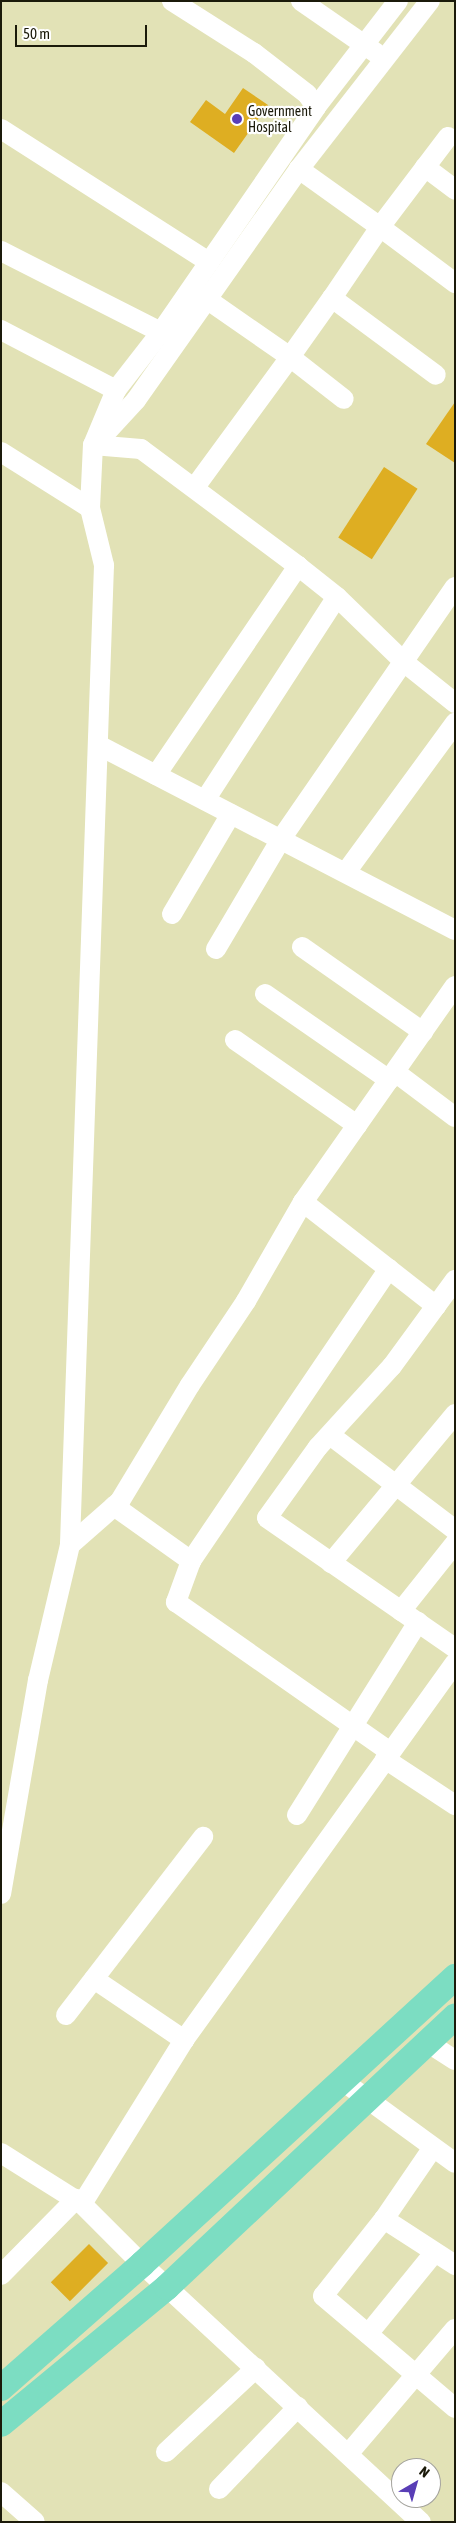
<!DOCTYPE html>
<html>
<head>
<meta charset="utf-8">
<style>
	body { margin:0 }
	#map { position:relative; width:456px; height:2523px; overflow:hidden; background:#e2e2b6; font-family:"Asap Condensed",sans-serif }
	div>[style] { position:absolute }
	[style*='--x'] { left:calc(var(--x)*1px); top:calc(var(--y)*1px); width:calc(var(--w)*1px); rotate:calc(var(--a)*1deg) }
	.building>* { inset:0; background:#deae22; transform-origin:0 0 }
	.minor>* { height:20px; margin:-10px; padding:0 10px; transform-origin:10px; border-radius:10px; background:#fff }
	.major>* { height:26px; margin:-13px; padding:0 13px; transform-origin:13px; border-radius:13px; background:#7cddc2 }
	.dots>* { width:14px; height:14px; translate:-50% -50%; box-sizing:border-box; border:2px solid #fff; border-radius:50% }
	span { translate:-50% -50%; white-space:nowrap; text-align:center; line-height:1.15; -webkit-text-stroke:4.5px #fff; paint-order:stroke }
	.poi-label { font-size:14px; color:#1b1a0a }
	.left { translate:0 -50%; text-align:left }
	.frame { position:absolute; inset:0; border:2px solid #1b1a0a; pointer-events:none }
	.north { position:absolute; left:391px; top:2458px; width:50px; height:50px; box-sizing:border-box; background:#fff; border:1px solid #a4a39d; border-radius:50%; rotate:38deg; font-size:14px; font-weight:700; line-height:20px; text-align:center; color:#1b1a0a }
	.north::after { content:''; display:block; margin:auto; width:18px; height:22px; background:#593eb6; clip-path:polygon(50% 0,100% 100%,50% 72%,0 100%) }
	.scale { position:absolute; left:15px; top:25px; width:132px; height:22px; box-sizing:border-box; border:2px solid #1b1a0a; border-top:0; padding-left:6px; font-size:15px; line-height:18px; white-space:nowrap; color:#1b1a0a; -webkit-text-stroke:4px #fff; paint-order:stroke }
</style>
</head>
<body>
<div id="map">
	<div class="building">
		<div style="clip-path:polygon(243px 88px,268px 105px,234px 153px,190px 122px,206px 100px,225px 114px)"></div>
		<div style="clip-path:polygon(455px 402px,455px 463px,426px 444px)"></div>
		<div style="left:384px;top:467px;width:40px;height:84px;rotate:33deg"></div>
		<div style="left:89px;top:2244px;width:27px;height:54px;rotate:45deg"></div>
	</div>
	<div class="minor">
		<div style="--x:172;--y:1;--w:97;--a:32.4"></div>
		<div style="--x:254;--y:53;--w:67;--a:37.7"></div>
		<div style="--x:307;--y:94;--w:16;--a:55"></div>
		<div style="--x:301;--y:1;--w:91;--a:34.7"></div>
		<div style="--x:1;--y:129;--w:247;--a:32.6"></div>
		<div style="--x:448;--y:137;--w:113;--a:127.1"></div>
		<div style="--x:380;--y:227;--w:94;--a:36.7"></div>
		<div style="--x:425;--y:167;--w:38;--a:37"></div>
		<div style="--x:1;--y:251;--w:179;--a:26.9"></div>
		<div style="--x:332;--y:298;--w:129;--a:36.5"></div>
		<div style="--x:208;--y:300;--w:100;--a:34.8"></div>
		<div style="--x:290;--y:357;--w:72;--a:-54.6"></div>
		<div style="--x:332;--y:298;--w:86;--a:-55.9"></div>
		<div style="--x:380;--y:227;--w:100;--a:-144.4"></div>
		<div style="--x:1;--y:330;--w:130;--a:27.6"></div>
		<div style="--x:102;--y:437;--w:50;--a:-47.4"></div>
		<div style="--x:136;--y:400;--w:283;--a:-54.8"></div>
		<div style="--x:299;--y:169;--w:213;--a:-52.1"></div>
		<div style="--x:93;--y:445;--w:48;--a:4.8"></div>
		<div style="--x:141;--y:449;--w:196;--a:36.7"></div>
		<div style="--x:1;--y:452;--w:105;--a:32.2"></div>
		<div style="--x:90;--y:508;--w:59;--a:76.2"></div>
		<div style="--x:104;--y:565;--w:981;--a:91.99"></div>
		<div style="--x:70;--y:1545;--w:139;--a:103.3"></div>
		<div style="--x:38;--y:1680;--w:217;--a:99.8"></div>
		<div style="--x:195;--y:487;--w:161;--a:-53.8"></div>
		<div style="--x:290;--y:357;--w:68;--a:37.9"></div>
		<div style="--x:90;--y:508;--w:63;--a:-87.3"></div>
		<div style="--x:93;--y:445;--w:60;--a:-67.3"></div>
		<div style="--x:116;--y:390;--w:73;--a:-52.2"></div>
		<div style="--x:161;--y:332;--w:273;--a:-55.4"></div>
		<div style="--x:316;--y:107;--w:134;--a:-52.3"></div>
		<div style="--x:100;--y:746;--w:400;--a:27.4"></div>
		<div style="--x:156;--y:775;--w:253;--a:-55.8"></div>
		<div style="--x:298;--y:566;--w:50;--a:38.5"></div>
		<div style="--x:337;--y:597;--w:95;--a:44.1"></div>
		<div style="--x:405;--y:663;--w:64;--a:38.7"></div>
		<div style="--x:205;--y:800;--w:242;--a:-57"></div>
		<div style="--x:346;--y:872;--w:185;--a:-53.8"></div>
		<div style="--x:172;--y:914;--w:116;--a:-59.5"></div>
		<div style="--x:302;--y:947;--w:148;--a:35.1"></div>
		<div style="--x:216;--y:949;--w:128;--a:-59.4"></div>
		<div style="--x:281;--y:839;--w:306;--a:-55.4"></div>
		<div style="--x:265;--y:994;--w:151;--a:34.7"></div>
		<div style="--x:235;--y:1040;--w:149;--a:34.9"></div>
		<div style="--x:395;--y:1072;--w:75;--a:36.9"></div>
		<div style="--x:303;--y:1202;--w:169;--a:38"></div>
		<div style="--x:455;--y:1280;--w:107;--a:126.2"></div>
		<div style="--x:392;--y:1366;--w:110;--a:132.4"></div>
		<div style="--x:318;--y:1447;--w:87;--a:125.7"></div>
		<div style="--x:267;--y:1518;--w:229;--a:34.7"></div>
		<div style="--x:330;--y:1435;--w:157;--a:37.2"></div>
		<div style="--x:114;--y:1506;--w:95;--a:35.5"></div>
		<div style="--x:191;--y:1561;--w:44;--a:110.1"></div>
		<div style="--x:176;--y:1602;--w:261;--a:35"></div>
		<div style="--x:70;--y:1545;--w:67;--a:-41.3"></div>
		<div style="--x:120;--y:1501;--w:135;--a:-58.9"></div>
		<div style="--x:190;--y:1385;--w:101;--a:-56.3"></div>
		<div style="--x:246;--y:1301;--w:114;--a:-60.1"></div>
		<div style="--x:303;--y:1202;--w:264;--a:-54.9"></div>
		<div style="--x:191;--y:1561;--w:353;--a:-55.9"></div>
		<div style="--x:331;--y:1563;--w:194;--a:-50.2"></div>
		<div style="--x:401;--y:1611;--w:87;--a:-51.5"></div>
		<div style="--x:385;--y:1759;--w:84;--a:33.3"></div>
		<div style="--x:297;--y:1815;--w:228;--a:-57.9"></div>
		<div style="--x:94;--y:1979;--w:109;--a:34.1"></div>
		<div style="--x:66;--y:2015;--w:225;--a:-52.4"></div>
		<div style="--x:427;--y:2042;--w:33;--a:33"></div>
		<div style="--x:344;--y:2082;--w:137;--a:36.1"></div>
		<div style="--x:432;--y:2149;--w:85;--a:124.4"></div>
		<div style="--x:384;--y:2219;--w:98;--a:128.4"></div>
		<div style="--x:323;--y:2296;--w:173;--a:40.3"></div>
		<div style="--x:1;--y:2153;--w:96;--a:32.2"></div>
		<div style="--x:82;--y:2204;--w:85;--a:45"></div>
		<div style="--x:142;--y:2264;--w:380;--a:42.8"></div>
		<div style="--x:82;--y:2204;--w:193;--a:-58.1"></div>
		<div style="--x:184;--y:2040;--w:464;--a:-54.3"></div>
		<div style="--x:384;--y:2219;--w:85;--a:32.9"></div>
		<div style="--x:1;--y:2275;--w:107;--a:-45.4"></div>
		<div style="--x:368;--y:2334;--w:104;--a:-50.8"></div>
		<div style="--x:166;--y:2452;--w:123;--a:-43"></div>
		<div style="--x:349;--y:2453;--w:163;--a:-49.5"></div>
		<div style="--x:219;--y:2489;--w:114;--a:-46.1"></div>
		<div style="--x:1;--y:2492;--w:45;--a:41.4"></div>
	</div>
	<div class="major">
		<div style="--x:1;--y:2388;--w:188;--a:-41.3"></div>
		<div style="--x:142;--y:2264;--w:425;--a:-42.5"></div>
		<div style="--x:1;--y:2424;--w:215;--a:-39.5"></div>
		<div style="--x:167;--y:2287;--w:395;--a:-43.2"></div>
	</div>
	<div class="dots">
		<div style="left:237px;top:119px;background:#593eb6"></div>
	</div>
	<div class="poi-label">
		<span class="left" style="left:248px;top:119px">Government<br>Hospital</span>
	</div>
	<div class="frame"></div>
	<div class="north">N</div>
	<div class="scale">50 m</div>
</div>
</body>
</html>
